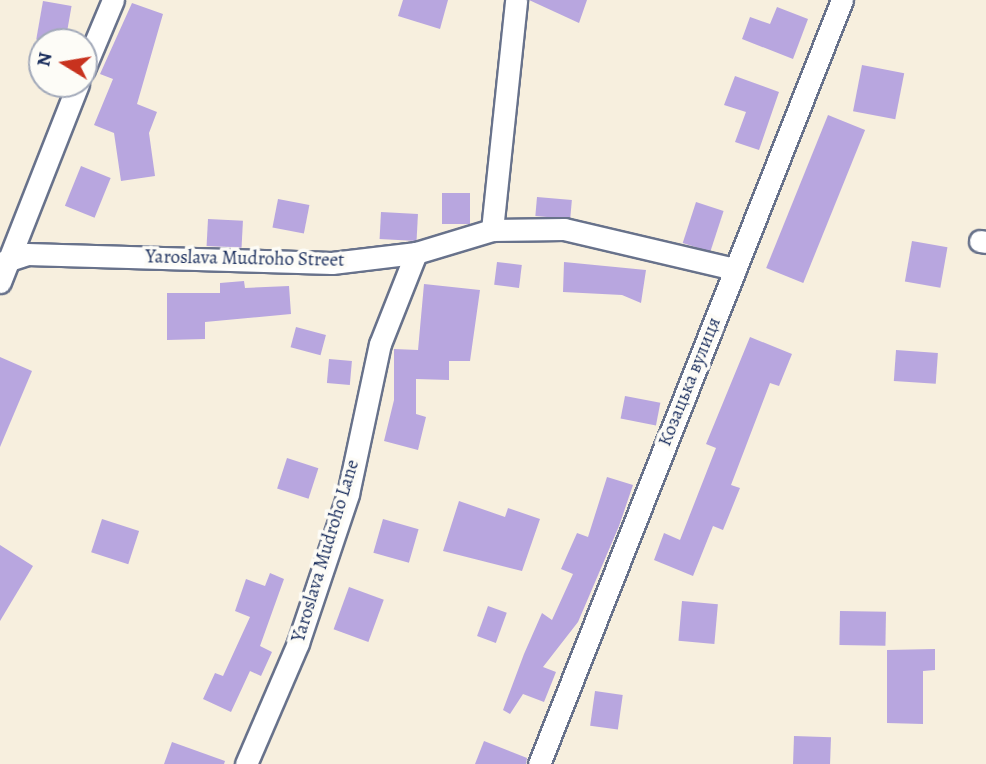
<!DOCTYPE html>
<html>
<head>
<meta charset="utf-8">
<style>
	body { margin:0 }
	#map { position:relative; width:986px; height:764px; overflow:hidden; background:#f7efde; font-family:Alegreya,serif }
	div>[style] { position:absolute }
	[style*='--x'] { left:calc(var(--x)*1px); top:calc(var(--y)*1px); width:calc(var(--w)*1px); rotate:calc(var(--a)*1deg) }
	.building>* { inset:0; background:#b8a6df; transform-origin:0 0 }
	.roads { filter:drop-shadow(2px 0 #68728b) drop-shadow(-2px 0 #68728b) drop-shadow(0 2px #68728b) drop-shadow(0 -2px #68728b) }
	.street>* { height:21px; margin:-10.5px; padding:0 10.5px; transform-origin:10.5px; border-radius:10.5px; background:#fff }
	span { translate:-50% -50%; white-space:nowrap; text-align:center; line-height:1.15; -webkit-text-stroke:7px #fdfcf7; paint-order:stroke }
	.street-label { font-size:19px; color:#1b2f5e }
	.north { position:absolute; left:28px; top:28px; width:70px; height:70px; box-sizing:border-box; background:#fdfcf7; border:2px solid #a3aaba; border-radius:50%; rotate:281deg; font-size:19px; font-weight:700; line-height:28px; text-align:center; color:#1b2f5e }
	.north::after { content:''; display:block; margin:auto; width:24px; height:32px; background:#c8321e; clip-path:polygon(50% 0,100% 100%,50% 72%,0 100%) }
</style>
</head>
<body>
<div id="map">
	<div class="building">
		<div style="clip-path:polygon(403px 0,448px 0,440px 29px,398px 16px)"></div>
		<div style="clip-path:polygon(529px 0,587px 0,579px 23px)"></div>
		<div style="left:43px;top:1px;width:29px;height:39px;rotate:10deg"></div>
		<div style="clip-path:polygon(132px 3px,163px 14px,137px 104px,157px 112px,149px 133px,155px 176px,121px 181px,114px 133px,94px 125px,113px 79px,100px 74px)"></div>
		<div style="clip-path:polygon(777px 7px,808px 19px,793px 59px,742px 39px,750px 17px,770px 24px)"></div>
		<div style="left:862px;top:65px;width:43px;height:47px;rotate:11deg"></div>
		<div style="clip-path:polygon(735px 76px,779px 92px,759px 150px,735px 142px,746px 112px,724px 105px)"></div>
		<div style="left:828px;top:115px;width:40px;height:165px;rotate:22deg"></div>
		<div style="left:81px;top:166px;width:32px;height:43px;rotate:22deg"></div>
		<div style="left:442px;top:193px;width:28px;height:31px"></div>
		<div style="left:537px;top:197px;width:35px;height:19px;rotate:5deg"></div>
		<div style="left:278px;top:199px;width:32px;height:29px;rotate:11deg"></div>
		<div style="left:696px;top:202px;width:29px;height:43px;rotate:18deg"></div>
		<div style="left:381px;top:212px;width:37px;height:27px;rotate:3deg"></div>
		<div style="left:208px;top:219px;width:35px;height:27px;rotate:3deg"></div>
		<div style="left:912px;top:241px;width:36px;height:41px;rotate:10deg"></div>
		<div style="left:497px;top:262px;width:25px;height:23px;rotate:7deg"></div>
		<div style="clip-path:polygon(564px 262px,646px 270px,641px 303px,622px 295px,563px 292px)"></div>
		<div style="clip-path:polygon(244px 281px,245px 288px,289px 286px,291px 314px,205px 322px,205px 339px,167px 340px,167px 293px,220px 293px,220px 283px)"></div>
		<div style="clip-path:polygon(424px 284px,480px 290px,470px 361px,449px 361px,449px 380px,416px 379px,416px 414px,426px 417px,418px 450px,384px 441px,394px 400px,394px 349px,418px 350px)"></div>
		<div style="left:296px;top:327px;width:31px;height:21px;rotate:15deg"></div>
		<div style="clip-path:polygon(750px 337px,792px 354px,779px 386px,770px 383px,731px 485px,740px 488px,723px 530px,713px 526px,693px 576px,654px 560px,664px 533px,680px 540px,716px 448px,706px 444px)"></div>
		<div style="left:896px;top:350px;width:42px;height:31px;rotate:4deg"></div>
		<div style="clip-path:polygon(0 357px,32px 371px,0 447px)"></div>
		<div style="left:329px;top:359px;width:23px;height:24px;rotate:5deg"></div>
		<div style="left:625px;top:396px;width:36px;height:23px;rotate:11deg"></div>
		<div style="left:287px;top:458px;width:33px;height:32px;rotate:18deg"></div>
		<div style="clip-path:polygon(607px 477px,633px 485px,619px 526px,578px 622px,543px 667px,556px 672px,544px 702px,523px 694px,510px 714px,503px 710px,524px 654px,542px 613px,552px 620px,573px 574px,561px 569px,577px 533px,588px 537px)"></div>
		<div style="clip-path:polygon(459px 501px,505px 517px,508px 508px,540px 519px,522px 571px,443px 551px)"></div>
		<div style="left:102px;top:519px;width:39px;height:35px;rotate:18deg"></div>
		<div style="left:383px;top:519px;width:37px;height:35px;rotate:16deg"></div>
		<div style="clip-path:polygon(0 545px,33px 566px,0 621px)"></div>
		<div style="clip-path:polygon(270px 573px,284px 579px,260px 646px,272px 652px,261px 676px,250px 671px,231px 712px,203px 699px,215px 673px,223px 676px,250px 617px,235px 611px,246px 579px,265px 586px)"></div>
		<div style="left:349px;top:587px;width:37px;height:45px;rotate:20deg"></div>
		<div style="left:682px;top:601px;width:36px;height:40px;rotate:5deg"></div>
		<div style="left:488px;top:606px;width:20px;height:32px;rotate:20deg"></div>
		<div style="left:840px;top:611px;width:46px;height:34px;rotate:1deg"></div>
		<div style="clip-path:polygon(935px 649px,935px 670px,923px 671px,923px 724px,887px 723px,887px 650px)"></div>
		<div style="left:595px;top:691px;width:28px;height:35px;rotate:8deg"></div>
		<div style="left:794px;top:736px;width:37px;height:28px;rotate:2deg"></div>
		<div style="clip-path:polygon(484px 741px,527px 758px,526px 764px,475px 764px)"></div>
		<div style="clip-path:polygon(172px 742px,225px 761px,224px 764px,164px 764px)"></div>
	</div>
	<div class="roads">
		<div class="street">
			<div style="--x:84;--y:69;--w:75;--a:-67.2"></div>
			<div style="--x:492;--y:230;--w:231;--a:-84"></div>
			<div style="--x:980;--y:241;--w:6;--a:9"></div>
			<div style="--x:0;--y:263;--w:28;--a:-18"></div>
			<div style="--x:27;--y:254;--w:305;--a:1.7"></div>
			<div style="--x:332;--y:263;--w:85;--a:-6.8"></div>
			<div style="--x:416;--y:253;--w:79;--a:-16.8"></div>
			<div style="--x:492;--y:230;--w:72;--a:-0.8"></div>
			<div style="--x:564;--y:229;--w:176;--a:13.2"></div>
			<div style="--x:0;--y:282;--w:213;--a:-68.5"></div>
			<div style="--x:246;--y:764;--w:132;--a:-66.7"></div>
			<div style="--x:298;--y:643;--w:157;--a:-71.4"></div>
			<div style="--x:348;--y:494;--w:153;--a:-78"></div>
			<div style="--x:380;--y:344;--w:98;--a:-68.4"></div>
			<div style="--x:539;--y:764;--w:822;--a:-68.37"></div>
		</div>
	</div>
	<div class="street-label">
		<span style="left:245px;top:259px;rotate:1deg">Yaroslava Mudroho Street</span>
		<span style="left:690px;top:382px;rotate:-68deg">Козацька вулиця</span>
		<span style="left:326px;top:551px;rotate:-73deg">Yaroslava Mudroho Lane</span>
	</div>
	<div class="north">N</div>
</div>
</body>
</html>
